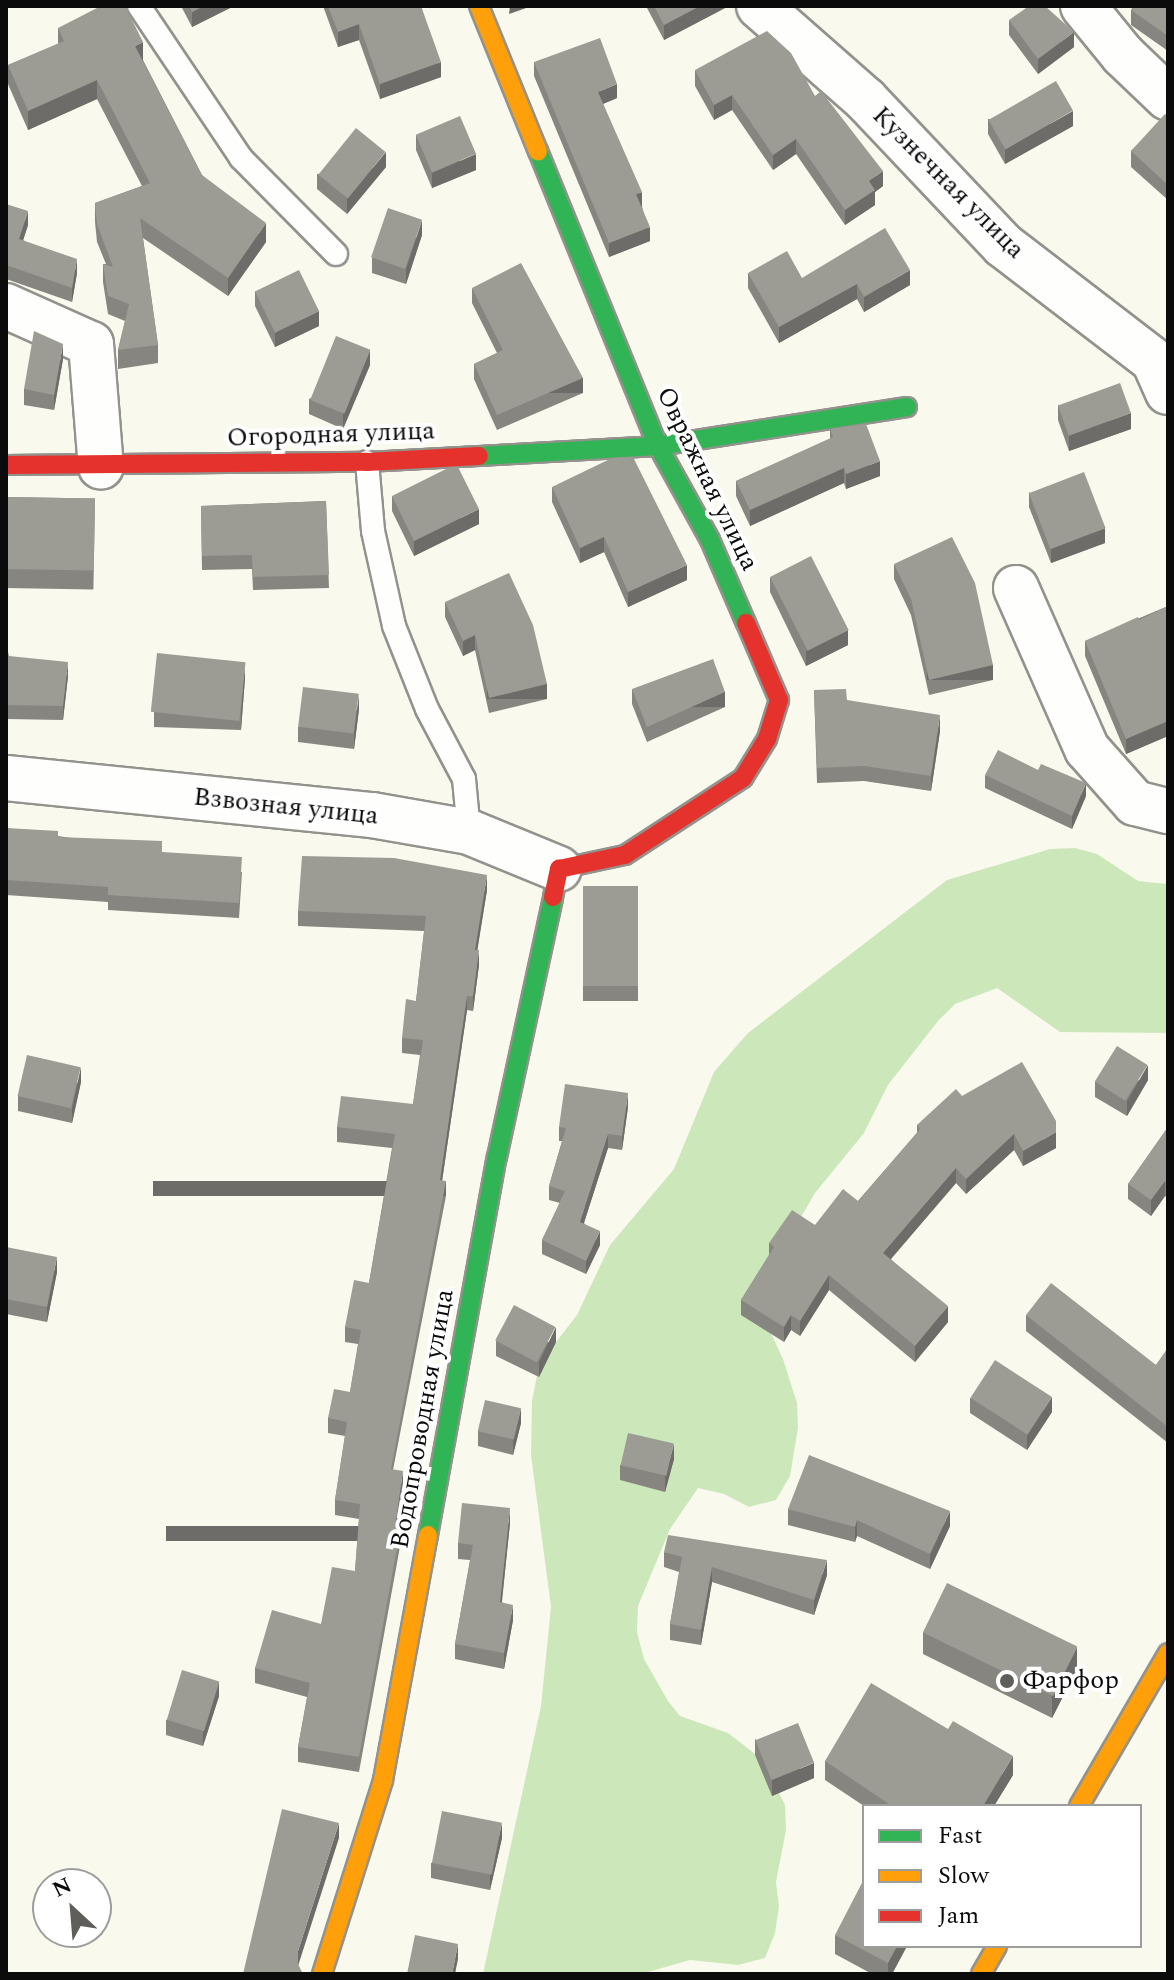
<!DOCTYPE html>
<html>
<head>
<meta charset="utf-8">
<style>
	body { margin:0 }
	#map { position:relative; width:1174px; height:1980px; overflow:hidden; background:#faf9ee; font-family:Spectral,serif }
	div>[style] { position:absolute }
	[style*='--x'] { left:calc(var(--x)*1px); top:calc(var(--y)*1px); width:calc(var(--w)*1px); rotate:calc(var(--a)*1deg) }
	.forest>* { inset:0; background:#cce8bb }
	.roads { filter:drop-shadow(2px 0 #93928d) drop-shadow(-2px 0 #93928d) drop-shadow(0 2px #93928d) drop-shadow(0 -2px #93928d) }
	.lane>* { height:22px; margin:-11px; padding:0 11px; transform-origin:11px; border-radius:11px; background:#fefefc }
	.street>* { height:44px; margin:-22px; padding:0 22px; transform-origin:22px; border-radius:22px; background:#fefefc }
	.fast>* { height:18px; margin:-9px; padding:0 9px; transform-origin:9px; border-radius:9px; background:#30b455 }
	.slow>* { height:18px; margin:-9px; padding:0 9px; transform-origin:9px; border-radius:9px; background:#ff9f0a }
	.jam>* { height:18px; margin:-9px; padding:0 9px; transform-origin:9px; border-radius:9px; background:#e5322d }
	.wall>* { inset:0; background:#86857f; transform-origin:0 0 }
	.shaded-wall>* { inset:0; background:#6d6c68; transform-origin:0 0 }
	.building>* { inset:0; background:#9c9b94; transform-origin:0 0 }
	.dots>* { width:22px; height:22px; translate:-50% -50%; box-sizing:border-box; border:4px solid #fff; border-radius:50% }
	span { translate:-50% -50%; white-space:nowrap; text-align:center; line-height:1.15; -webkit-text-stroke:8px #fff; paint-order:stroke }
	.street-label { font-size:26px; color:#0b0b0b }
	.poi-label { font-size:26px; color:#0b0b0b }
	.left { translate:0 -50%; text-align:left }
	.frame { position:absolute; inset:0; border:8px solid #0b0b0b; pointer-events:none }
	.legend { position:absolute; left:862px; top:1804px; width:280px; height:144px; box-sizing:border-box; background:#fff; border:2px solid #9d9d9d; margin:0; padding:10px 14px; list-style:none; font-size:24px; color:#0b0b0b }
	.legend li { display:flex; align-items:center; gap:16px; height:40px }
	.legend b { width:40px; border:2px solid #9d9d9d }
	.north { position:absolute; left:32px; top:1868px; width:80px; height:80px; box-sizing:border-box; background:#fff; border:2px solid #9d9d9d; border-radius:50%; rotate:334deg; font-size:22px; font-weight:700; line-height:32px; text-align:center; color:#0b0b0b }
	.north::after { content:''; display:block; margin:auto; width:28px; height:36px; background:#5f5e5a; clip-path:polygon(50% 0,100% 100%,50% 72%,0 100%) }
</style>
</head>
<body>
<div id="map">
	<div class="forest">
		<div style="clip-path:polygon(1075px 848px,1097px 854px,1138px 881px,1168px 884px,1168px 1033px,1060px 1032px,997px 988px,955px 1004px,938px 1021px,888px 1085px,864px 1133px,815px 1193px,801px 1217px,763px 1316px,783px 1359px,797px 1403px,798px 1428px,790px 1476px,776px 1500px,749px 1507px,724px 1494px,698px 1488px,670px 1529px,638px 1606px,637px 1632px,644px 1659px,668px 1701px,680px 1716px,728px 1733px,763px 1760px,785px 1805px,786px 1830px,776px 1882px,779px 1906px,775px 1933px,765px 1958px,738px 1965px,690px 1960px,641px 1974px,483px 1974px,541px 1706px,551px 1607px,531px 1455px,532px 1401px,537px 1376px,546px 1355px,577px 1315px,610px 1245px,674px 1169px,714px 1072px,748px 1033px,947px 880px,1050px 849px)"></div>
	</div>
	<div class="roads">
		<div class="lane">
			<div style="--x:139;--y:6;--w:183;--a:56.1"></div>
			<div style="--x:241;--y:158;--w:135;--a:45.3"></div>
			<div style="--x:367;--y:462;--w:69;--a:85"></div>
			<div style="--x:373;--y:531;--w:97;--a:77.5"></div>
			<div style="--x:394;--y:626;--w:89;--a:68.3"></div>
			<div style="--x:427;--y:709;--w:79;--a:62.1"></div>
			<div style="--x:464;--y:779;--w:53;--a:84.6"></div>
		</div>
		<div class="street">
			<div style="--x:759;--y:6;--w:142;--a:41.3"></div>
			<div style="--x:866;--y:100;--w:199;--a:46.6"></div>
			<div style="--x:1003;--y:245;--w:190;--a:37.5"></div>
			<div style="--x:1154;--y:361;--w:34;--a:66"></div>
			<div style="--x:1083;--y:6;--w:63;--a:50.8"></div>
			<div style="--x:1123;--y:55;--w:62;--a:43.7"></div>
			<div style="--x:6;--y:306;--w:93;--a:24.1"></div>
			<div style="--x:91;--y:344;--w:123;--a:85.4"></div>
			<div style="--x:1016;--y:588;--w:176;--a:66.2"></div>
			<div style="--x:1087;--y:749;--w:72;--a:48.4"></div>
			<div style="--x:1135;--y:803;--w:34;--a:14"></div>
			<div style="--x:6;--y:778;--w:368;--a:5.8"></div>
			<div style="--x:372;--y:815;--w:98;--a:9.9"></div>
			<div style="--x:469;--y:832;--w:97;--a:22.3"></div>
		</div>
		<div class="fast">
			<div style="--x:538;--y:151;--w:318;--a:67.9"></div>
			<div style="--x:658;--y:446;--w:107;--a:61"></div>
			<div style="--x:710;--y:540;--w:90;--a:66.6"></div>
			<div style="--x:479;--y:456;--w:179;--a:-3.2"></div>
			<div style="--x:658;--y:446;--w:252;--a:-8.9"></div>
			<div style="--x:428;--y:1535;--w:384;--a:-79.7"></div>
			<div style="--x:497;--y:1157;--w:266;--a:-77.8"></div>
		</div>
		<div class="slow">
			<div style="--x:479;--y:6;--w:157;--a:67.9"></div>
			<div style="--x:1079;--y:1806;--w:177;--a:-59.8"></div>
			<div style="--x:322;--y:1974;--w:203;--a:-72.5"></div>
			<div style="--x:383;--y:1780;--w:249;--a:-79.6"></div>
			<div style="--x:981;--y:1974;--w:32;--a:-60"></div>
		</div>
		<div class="jam">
			<div style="--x:6;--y:465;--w:361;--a:-0.5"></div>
			<div style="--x:367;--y:462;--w:112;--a:-3.1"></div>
			<div style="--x:553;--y:897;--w:29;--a:-78"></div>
			<div style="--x:559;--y:869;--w:67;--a:-12"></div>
			<div style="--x:625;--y:855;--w:141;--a:-33.1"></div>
			<div style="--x:743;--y:778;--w:46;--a:-58.4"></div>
			<div style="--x:767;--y:739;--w:41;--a:-72.9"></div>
			<div style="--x:779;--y:700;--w:84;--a:-113.2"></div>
		</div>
	</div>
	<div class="wall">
		<div style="clip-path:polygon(181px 6px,234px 6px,192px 27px)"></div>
		<div style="clip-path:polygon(323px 6px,421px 6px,441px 77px,380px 99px,359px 40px,338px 47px)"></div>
		<div style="clip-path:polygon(647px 6px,725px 6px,725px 8px,664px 40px,647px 8px)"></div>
		<div style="clip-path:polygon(1168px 6px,1168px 51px,1131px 25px,1131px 10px)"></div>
		<div style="clip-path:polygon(1009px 20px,1074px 47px,1038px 74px,1009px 35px)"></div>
		<div style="clip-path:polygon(58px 28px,143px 60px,202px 175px,266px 242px,228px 296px,143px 238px,158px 345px,158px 363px,118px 369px,118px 350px,125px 321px,108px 314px,103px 282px,103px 264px,106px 264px,97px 242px,95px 222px,95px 203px,142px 186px,97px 99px,28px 130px,8px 84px,8px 65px,58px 44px)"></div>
		<div style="clip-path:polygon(534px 62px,617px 98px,603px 104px,642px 206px,650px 241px,609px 257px,534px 76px)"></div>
		<div style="clip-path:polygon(695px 70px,815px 96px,883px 186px,875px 192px,875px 205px,845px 225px,796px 154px,773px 170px,732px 110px,714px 120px,695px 86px)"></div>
		<div style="clip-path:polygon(1168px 116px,1168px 200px,1131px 167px,1131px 151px)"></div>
		<div style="clip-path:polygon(988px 119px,1073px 126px,1005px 164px,988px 134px)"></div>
		<div style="clip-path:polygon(416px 135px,476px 170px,432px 188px,416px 150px)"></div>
		<div style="clip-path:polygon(386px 167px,347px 214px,317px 189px,317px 174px)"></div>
		<div style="clip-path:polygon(6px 204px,28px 225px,23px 240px,77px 273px,72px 302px,6px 279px)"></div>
		<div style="clip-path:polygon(422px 235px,406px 284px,372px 273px,372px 258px)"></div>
		<div style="clip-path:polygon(748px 273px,802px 278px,910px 285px,864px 312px,857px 299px,779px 343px,748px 288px)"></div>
		<div style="clip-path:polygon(472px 288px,583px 393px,497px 430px,474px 379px,474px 364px,497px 353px,472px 303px)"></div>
		<div style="clip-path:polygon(255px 291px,319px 326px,275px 347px,255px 306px)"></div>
		<div style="clip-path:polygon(63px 359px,54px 410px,24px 405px,24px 389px)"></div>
		<div style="clip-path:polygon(370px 365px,343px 429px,309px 414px,309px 399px)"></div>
		<div style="clip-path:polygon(1058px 405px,1131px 429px,1069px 451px,1058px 420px)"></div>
		<div style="clip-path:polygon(830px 429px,880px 476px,846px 489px,844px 483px,750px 526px,736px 496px,736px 481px,830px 439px)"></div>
		<div style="clip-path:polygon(552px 487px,687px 580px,628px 607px,604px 552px,580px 563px,552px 502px)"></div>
		<div style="clip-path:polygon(1029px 492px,1105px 543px,1051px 563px,1029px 507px)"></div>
		<div style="clip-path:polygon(392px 496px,479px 524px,414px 556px,392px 511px)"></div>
		<div style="left:6px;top:497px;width:89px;height:91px;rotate:1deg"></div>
		<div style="clip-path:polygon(326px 501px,329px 588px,253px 590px,252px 569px,202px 570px,201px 506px)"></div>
		<div style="clip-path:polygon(894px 564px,993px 680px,929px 695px,911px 615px,894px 579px)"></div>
		<div style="clip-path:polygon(770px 577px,848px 645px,806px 666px,770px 592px)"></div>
		<div style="clip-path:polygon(445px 602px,547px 699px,489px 713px,475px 650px,463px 656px,445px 617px)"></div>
		<div style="clip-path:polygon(1168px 606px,1168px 736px,1126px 754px,1085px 656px,1085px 641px)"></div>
		<div style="clip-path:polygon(6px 652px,9px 656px,68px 676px,63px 720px,6px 719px)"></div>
		<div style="clip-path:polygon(245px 678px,241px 730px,154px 727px,154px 712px)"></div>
		<div style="clip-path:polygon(632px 689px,725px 707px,647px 742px,632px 704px)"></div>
		<div style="clip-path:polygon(814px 690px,940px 731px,931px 791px,864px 781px,817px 783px)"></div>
		<div style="clip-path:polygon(359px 709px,354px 749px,298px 742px,298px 727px)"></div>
		<div style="clip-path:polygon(985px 775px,1086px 796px,1072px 829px,985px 788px)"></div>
		<div style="clip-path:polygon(6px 828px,162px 852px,242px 872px,239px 918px,108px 910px,108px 902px,6px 895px)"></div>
		<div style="left:583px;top:886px;width:55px;height:115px"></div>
		<div style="clip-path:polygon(487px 890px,477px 950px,479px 965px,473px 1011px,467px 1010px,442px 1181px,446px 1196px,393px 1470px,403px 1486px,397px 1526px,401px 1541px,359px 1772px,298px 1762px,298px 1747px,307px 1697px,255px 1683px,255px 1668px,321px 1624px,355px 1571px,359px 1519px,335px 1515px,335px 1500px,345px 1436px,328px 1433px,328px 1418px,350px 1392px,358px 1344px,345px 1342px,345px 1327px,369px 1283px,392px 1148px,337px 1142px,337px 1127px,413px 1104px,420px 1055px,402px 1053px,402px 1038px,416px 1001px,424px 931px,298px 926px,298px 911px)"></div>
		<div style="clip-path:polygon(1148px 1080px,1127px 1116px,1095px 1097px,1095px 1082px)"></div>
		<div style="clip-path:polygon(81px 1082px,72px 1123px,18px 1111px,18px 1096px)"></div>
		<div style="clip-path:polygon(962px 1096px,1056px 1148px,1023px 1166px,1014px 1150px,966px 1194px,956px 1183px,891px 1259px,948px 1322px,915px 1362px,829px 1290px,800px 1336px,791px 1330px,784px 1342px,741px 1315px,741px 1300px,769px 1255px,769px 1243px,815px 1225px,858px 1201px,917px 1133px,917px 1125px)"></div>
		<div style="clip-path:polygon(628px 1107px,622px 1150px,608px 1148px,584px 1223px,600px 1245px,586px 1274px,542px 1254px,542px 1240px,560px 1203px,549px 1200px,549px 1186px,562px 1141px,559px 1141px,559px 1127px)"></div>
		<div style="clip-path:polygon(1168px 1127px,1168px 1198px,1165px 1196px,1151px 1216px,1128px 1199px,1128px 1184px)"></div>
		<div style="clip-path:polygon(6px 1247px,57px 1272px,47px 1322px,6px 1314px)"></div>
		<div style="clip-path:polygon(1026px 1315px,1156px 1365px,1168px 1348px,1168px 1443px,1026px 1331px)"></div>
		<div style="clip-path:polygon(496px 1341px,556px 1342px,539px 1377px,496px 1356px)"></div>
		<div style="clip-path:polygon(970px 1398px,1052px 1412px,1027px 1450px,970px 1413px)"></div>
		<div style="clip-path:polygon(521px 1423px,513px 1455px,478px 1446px,478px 1431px)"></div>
		<div style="clip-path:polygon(674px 1459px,665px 1492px,620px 1480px,620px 1465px)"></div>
		<div style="clip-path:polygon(788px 1509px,950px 1526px,930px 1569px,857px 1536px,855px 1542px,788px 1525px)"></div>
		<div style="clip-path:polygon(510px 1523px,502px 1602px,513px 1620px,504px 1669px,455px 1659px,455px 1644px,470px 1560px,458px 1559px,458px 1543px)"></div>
		<div style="clip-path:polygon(664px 1552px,827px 1575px,814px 1615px,712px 1582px,701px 1645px,670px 1640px,670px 1624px,679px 1572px,664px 1567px)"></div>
		<div style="clip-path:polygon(923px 1632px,1077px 1669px,1052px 1718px,923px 1654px)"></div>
		<div style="clip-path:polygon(219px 1696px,203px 1746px,166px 1735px,166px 1720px)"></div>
		<div style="clip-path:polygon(755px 1739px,814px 1778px,772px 1796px,755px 1755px)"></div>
		<div style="clip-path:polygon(825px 1761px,1013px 1775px,994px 1806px,864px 1806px,825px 1780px)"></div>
		<div style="clip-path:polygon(502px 1838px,490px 1890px,431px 1878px,431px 1863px)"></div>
		<div style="clip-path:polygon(835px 1935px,907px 1946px,892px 1974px,872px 1974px,835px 1954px)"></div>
	</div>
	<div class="shaded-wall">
		<div style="clip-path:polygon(204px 6px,234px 6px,192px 27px,192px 12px)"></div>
		<div style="clip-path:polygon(510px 6px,532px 6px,509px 14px)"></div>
		<div style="clip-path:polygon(700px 6px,725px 6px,725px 8px,664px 40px,664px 25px)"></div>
		<div style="clip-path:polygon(359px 24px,359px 40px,338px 47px,338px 32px)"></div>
		<div style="clip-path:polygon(1074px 32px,1074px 47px,1038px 74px,1038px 59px)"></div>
		<div style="clip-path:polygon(143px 42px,143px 60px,135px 64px,135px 46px)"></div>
		<div style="clip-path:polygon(441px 62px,441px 77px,380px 99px,380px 84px)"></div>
		<div style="clip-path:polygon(97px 80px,97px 99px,28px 130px,28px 111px)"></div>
		<div style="clip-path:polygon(617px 84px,617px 98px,598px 106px,598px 92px)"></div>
		<div style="clip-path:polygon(732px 95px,732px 110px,714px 120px,714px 105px)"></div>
		<div style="clip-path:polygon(1073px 111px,1073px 126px,1005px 164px,1005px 149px)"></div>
		<div style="clip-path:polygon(796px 139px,796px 154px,773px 170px,773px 155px)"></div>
		<div style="clip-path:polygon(386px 152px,386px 167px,347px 214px,347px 199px)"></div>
		<div style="clip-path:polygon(476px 154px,476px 170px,432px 188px,432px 173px)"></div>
		<div style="clip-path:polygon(883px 171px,883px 186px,875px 192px,875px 205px,845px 225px,845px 210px,869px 181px)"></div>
		<div style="clip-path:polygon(642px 192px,642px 206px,636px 208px,636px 194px)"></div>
		<div style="clip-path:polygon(28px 211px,28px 225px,19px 253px,19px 239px)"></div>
		<div style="clip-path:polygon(422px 220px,422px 235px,406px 284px,406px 269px)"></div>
		<div style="clip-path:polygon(266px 223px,266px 242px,228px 296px,228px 278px)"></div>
		<div style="clip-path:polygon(650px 227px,650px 241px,609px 257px,609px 243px)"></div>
		<div style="clip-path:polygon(77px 259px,77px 273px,72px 302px,72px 288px)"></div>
		<div style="clip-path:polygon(910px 270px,910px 285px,864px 312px,864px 297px)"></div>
		<div style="clip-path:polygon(857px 284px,857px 299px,779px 343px,779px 327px)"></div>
		<div style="clip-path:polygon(319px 311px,319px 326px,275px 347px,275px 332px)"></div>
		<div style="clip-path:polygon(63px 344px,63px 359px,54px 410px,54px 395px)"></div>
		<div style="clip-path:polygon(370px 350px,370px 365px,343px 429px,343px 414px)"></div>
		<div style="left:583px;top:378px;width:15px;height:94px;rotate:90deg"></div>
		<div style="clip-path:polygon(1131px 413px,1131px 429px,1069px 451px,1069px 435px)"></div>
		<div style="clip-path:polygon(880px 461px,880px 476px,846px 489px,846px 474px)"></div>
		<div style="clip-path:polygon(844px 468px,844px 483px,750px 526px,750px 510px)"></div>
		<div style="clip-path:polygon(479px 509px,479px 524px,414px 556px,414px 541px)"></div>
		<div style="clip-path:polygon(1105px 528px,1105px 543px,1051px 563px,1051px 548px)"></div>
		<div style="clip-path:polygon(604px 537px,604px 552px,580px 563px,580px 548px)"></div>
		<div style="clip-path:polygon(687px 565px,687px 580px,628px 607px,628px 592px)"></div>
		<div style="clip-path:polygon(848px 630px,848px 645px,806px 666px,806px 651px)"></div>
		<div style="clip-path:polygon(475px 635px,475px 650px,463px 656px,463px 641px)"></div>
		<div style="clip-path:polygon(68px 662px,68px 676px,63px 720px,63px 706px)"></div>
		<div style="clip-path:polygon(245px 663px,245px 678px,241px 730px,241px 715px)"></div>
		<div style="left:993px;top:665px;width:15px;height:66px;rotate:90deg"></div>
		<div style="left:547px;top:684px;width:15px;height:60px;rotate:90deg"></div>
		<div style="left:725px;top:692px;width:15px;height:85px;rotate:90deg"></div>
		<div style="clip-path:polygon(359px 694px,359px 709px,354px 749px,354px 733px)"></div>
		<div style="clip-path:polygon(940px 715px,940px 731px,931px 791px,931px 776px)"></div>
		<div style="clip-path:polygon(1168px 721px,1168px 736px,1126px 754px,1126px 739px)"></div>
		<div style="clip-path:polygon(1086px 783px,1086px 796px,1072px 829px,1072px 816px)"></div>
		<div style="clip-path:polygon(487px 875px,487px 890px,475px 965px,475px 950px)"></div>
		<div style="clip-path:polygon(479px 950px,479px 965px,473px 1011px,473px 996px)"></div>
		<div style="clip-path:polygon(467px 996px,467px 1010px,440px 1195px,440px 1180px)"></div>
		<div style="clip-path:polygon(1148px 1065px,1148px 1080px,1127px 1116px,1127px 1101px)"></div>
		<div style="clip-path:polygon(81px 1067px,81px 1082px,72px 1123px,72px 1108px)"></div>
		<div style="clip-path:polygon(628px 1093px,628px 1107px,622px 1150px,622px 1136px)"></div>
		<div style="clip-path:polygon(1056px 1132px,1056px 1148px,1023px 1166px,1023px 1151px)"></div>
		<div style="clip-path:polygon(608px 1134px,608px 1148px,580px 1235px,580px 1222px)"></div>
		<div style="clip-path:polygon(1014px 1134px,1014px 1150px,966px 1194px,966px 1179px)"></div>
		<div style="clip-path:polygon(956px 1168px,956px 1183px,883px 1268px,883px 1253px)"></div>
		<div style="left:446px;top:1181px;width:15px;height:293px;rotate:90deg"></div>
		<div style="clip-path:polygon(1165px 1181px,1165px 1196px,1151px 1216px,1151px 1200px)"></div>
		<div style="clip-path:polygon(600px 1231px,600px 1245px,586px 1274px,586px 1261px)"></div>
		<div style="clip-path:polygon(57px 1257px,57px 1272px,47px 1322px,47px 1307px)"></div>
		<div style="clip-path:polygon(829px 1275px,829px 1290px,800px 1336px,800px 1321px)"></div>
		<div style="clip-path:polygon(948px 1306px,948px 1322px,915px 1362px,915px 1346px)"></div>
		<div style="clip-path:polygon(791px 1315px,791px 1330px,784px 1342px,784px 1327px)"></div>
		<div style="clip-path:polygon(556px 1327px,556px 1342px,539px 1377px,539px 1362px)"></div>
		<div style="clip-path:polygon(1052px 1397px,1052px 1412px,1027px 1450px,1027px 1435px)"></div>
		<div style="clip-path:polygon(521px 1408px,521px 1423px,513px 1455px,513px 1440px)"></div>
		<div style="clip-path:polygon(674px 1444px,674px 1459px,665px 1492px,665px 1477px)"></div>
		<div style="clip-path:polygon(403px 1471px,403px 1486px,395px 1541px,395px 1526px)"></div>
		<div style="clip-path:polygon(510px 1508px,510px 1523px,500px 1617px,500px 1602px)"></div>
		<div style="clip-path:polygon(950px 1511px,950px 1526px,930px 1569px,930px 1554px)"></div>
		<div style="clip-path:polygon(857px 1520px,857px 1536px,855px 1542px,855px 1527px)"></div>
		<div style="left:401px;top:1526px;width:15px;height:235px;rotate:90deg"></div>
		<div style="clip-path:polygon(827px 1560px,827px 1575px,814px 1615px,814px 1600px)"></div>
		<div style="clip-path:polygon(712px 1567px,712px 1582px,701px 1645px,701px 1630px)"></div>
		<div style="clip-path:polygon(513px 1605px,513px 1620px,504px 1669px,504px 1653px)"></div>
		<div style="clip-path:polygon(1077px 1647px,1077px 1669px,1052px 1718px,1052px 1696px)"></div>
		<div style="clip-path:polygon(219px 1681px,219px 1696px,203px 1746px,203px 1731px)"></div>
		<div style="clip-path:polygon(1013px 1756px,1013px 1775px,994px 1806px,983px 1806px)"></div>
		<div style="clip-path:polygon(814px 1763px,814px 1778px,772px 1796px,772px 1780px)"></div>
		<div style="clip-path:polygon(339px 1823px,339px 1838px,298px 1966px,298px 1974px,298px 1951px)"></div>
		<div style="clip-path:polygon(502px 1823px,502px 1838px,490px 1890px,490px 1875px)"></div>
		<div style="clip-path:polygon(458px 1944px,458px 1959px,455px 1974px,452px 1974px)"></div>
		<div style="clip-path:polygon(897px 1946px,907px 1946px,892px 1974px,888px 1974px,888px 1963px)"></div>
	</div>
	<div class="building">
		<div style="clip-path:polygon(101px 6px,125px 6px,143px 42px,135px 46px,202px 175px,266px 223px,228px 278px,140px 218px,158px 345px,118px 350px,129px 304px,108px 296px,103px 264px,113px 267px,97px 224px,95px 203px,150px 183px,97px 80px,28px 111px,8px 65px,64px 41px,58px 28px)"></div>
		<div style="clip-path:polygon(189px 6px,204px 6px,192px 12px)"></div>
		<div style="clip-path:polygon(328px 6px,421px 6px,441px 62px,380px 84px,359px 24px,338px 32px)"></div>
		<div style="clip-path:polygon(654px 6px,700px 6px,664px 25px)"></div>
		<div style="clip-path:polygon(1029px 6px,1045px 6px,1074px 32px,1038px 59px,1009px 20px)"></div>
		<div style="clip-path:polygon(1133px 6px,1168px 6px,1168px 36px,1131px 10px)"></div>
		<div style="clip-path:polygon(767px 31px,791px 53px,815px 96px,821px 91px,883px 171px,869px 181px,875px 190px,845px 210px,796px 139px,773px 155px,732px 95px,714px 105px,695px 70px)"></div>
		<div style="clip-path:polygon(600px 38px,617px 84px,598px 92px,642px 192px,636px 194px,650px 227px,609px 243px,534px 62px)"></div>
		<div style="left:1056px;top:81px;width:34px;height:78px;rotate:60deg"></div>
		<div style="clip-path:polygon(1165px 114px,1168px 116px,1168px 185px,1131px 151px)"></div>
		<div style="left:460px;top:116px;width:41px;height:48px;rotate:67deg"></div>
		<div style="left:356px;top:128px;width:38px;height:60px;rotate:39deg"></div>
		<div style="clip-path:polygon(6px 204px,28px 211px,19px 239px,77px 259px,72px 288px,6px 265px)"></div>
		<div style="left:388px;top:208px;width:36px;height:52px;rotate:19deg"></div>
		<div style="clip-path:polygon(885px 228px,910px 270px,864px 297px,857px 284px,779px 327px,748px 273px,787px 251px,802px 278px)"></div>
		<div style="clip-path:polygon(521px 263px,583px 378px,497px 415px,474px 364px,503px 350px,472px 288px)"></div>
		<div style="left:299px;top:270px;width:46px;height:49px;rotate:64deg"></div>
		<div style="clip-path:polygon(34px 331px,63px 344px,54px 395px,24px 389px)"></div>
		<div style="left:336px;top:336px;width:37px;height:69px;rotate:22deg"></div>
		<div style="left:1120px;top:383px;width:32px;height:66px;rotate:70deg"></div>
		<div style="clip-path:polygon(866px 424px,880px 461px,846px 474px,844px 468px,750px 510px,736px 481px,833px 437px,830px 429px)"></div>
		<div style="clip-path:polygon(633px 457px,687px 565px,628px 592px,604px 537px,580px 548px,552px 487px,612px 458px)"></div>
		<div style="clip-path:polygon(450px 467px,458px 467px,479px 509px,414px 541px,392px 496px)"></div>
		<div style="left:1084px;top:472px;width:60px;height:59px;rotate:69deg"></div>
		<div style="left:6px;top:497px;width:89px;height:72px;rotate:1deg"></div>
		<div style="clip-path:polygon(326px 501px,329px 575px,253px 577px,252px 555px,202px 556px,201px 506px)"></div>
		<div style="clip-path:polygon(952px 537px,975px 583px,993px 665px,929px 680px,911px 599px,894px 564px)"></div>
		<div style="left:811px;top:556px;width:83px;height:46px;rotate:63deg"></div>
		<div style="clip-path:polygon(509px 573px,533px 625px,547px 684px,489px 698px,475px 635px,463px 641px,445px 602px)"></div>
		<div style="clip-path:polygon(1168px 606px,1168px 721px,1126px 739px,1085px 641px,1138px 617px,1139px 620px)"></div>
		<div style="clip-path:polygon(6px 652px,8px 652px,9px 656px,68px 662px,63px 706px,6px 705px)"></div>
		<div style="left:157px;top:653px;width:89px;height:59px;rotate:6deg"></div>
		<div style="clip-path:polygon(713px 659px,725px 692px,647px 727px,632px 689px)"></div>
		<div style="left:303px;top:687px;width:56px;height:40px;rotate:7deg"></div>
		<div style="clip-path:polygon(846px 689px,847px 700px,940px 715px,931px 776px,864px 766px,817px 768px,814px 690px)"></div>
		<div style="clip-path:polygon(998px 750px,1038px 770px,1041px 764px,1086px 783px,1072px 816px,985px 775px)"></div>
		<div style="clip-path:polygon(6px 828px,58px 831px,58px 837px,162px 841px,162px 852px,242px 857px,239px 903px,108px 895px,108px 887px,6px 880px)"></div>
		<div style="clip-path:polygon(302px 856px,394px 858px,487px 875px,475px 950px,479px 950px,473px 996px,467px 996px,440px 1180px,446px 1181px,391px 1469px,403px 1471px,395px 1526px,401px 1526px,359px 1757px,298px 1747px,310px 1683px,255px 1668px,272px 1610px,321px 1624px,332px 1567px,355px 1571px,360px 1504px,335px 1500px,347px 1422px,328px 1418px,334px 1389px,350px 1392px,361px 1330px,345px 1327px,350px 1301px,354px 1280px,369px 1283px,395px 1134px,337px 1127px,341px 1096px,413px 1104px,423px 1040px,402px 1038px,406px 999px,416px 1001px,426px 916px,298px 911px)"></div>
		<div style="left:583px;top:886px;width:55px;height:100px"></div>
		<div style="left:1117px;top:1046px;width:36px;height:42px;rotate:32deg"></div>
		<div style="left:27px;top:1055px;width:55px;height:42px;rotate:13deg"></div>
		<div style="clip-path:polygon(1022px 1062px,1056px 1121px,1056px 1132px,1023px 1151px,1014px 1134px,966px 1179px,956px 1168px,883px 1253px,948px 1306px,915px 1346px,829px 1275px,800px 1321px,791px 1315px,784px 1327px,741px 1300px,774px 1247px,769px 1243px,792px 1210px,815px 1225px,843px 1189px,858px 1201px,920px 1129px,917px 1125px,956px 1089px,962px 1096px)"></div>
		<div style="clip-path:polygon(565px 1084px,628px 1093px,622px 1136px,608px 1134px,580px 1222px,600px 1231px,586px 1261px,542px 1240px,565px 1191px,549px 1186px,566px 1128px,559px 1127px)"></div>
		<div style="clip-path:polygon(1168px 1127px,1168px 1183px,1165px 1181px,1151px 1200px,1128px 1184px)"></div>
		<div style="clip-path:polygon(6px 1247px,57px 1257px,47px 1307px,6px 1299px)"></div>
		<div style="clip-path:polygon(1051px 1283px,1156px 1365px,1168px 1348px,1168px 1427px,1026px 1315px)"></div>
		<div style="left:514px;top:1305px;width:47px;height:40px;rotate:28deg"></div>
		<div style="left:995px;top:1360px;width:68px;height:45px;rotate:33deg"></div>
		<div style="left:485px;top:1400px;width:37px;height:32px;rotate:13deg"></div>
		<div style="left:628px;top:1433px;width:47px;height:33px;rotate:13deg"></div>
		<div style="clip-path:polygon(809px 1455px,950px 1511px,930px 1554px,857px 1520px,855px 1527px,788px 1509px)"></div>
		<div style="clip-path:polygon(462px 1503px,510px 1508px,500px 1602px,513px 1605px,504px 1653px,455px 1644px,473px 1545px,458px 1543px)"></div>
		<div style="clip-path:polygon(668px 1535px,827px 1560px,814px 1600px,712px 1567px,701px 1630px,670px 1624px,682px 1557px,664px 1552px)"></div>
		<div style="left:947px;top:1583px;width:145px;height:55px;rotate:26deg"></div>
		<div style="left:182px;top:1670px;width:39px;height:52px;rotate:17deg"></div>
		<div style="clip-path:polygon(871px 1683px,948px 1729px,953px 1721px,1013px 1756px,983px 1806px,892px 1806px,825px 1761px)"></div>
		<div style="left:798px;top:1723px;width:43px;height:46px;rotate:68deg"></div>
		<div style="clip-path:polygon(282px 1809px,339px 1823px,298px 1951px,298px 1964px,303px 1974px,243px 1974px)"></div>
		<div style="left:442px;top:1811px;width:61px;height:53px;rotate:11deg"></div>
		<div style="clip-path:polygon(864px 1879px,864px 1946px,897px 1946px,888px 1963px,835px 1935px)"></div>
		<div style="clip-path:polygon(415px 1935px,458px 1944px,452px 1974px,407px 1974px)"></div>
	</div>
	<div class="dots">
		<div style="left:1007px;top:1681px;background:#5f5e5a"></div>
	</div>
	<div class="street-label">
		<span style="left:948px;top:183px;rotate:45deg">Кузнечная улица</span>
		<span style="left:331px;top:435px;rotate:-2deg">Огородная улица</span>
		<span style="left:707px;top:479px;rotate:64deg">Овражная улица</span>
		<span style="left:286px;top:807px;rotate:6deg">Взвозная улица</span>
		<span style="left:423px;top:1419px;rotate:-80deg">Водопроводная улица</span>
	</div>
	<div class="poi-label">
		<span class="left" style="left:1023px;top:1681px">Фарфор</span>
	</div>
	<div class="frame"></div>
	<ul class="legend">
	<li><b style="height:10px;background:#30b455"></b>Fast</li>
	<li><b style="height:10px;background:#ff9f0a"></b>Slow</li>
	<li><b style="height:10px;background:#e5322d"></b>Jam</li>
	</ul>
	<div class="north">N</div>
</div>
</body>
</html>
